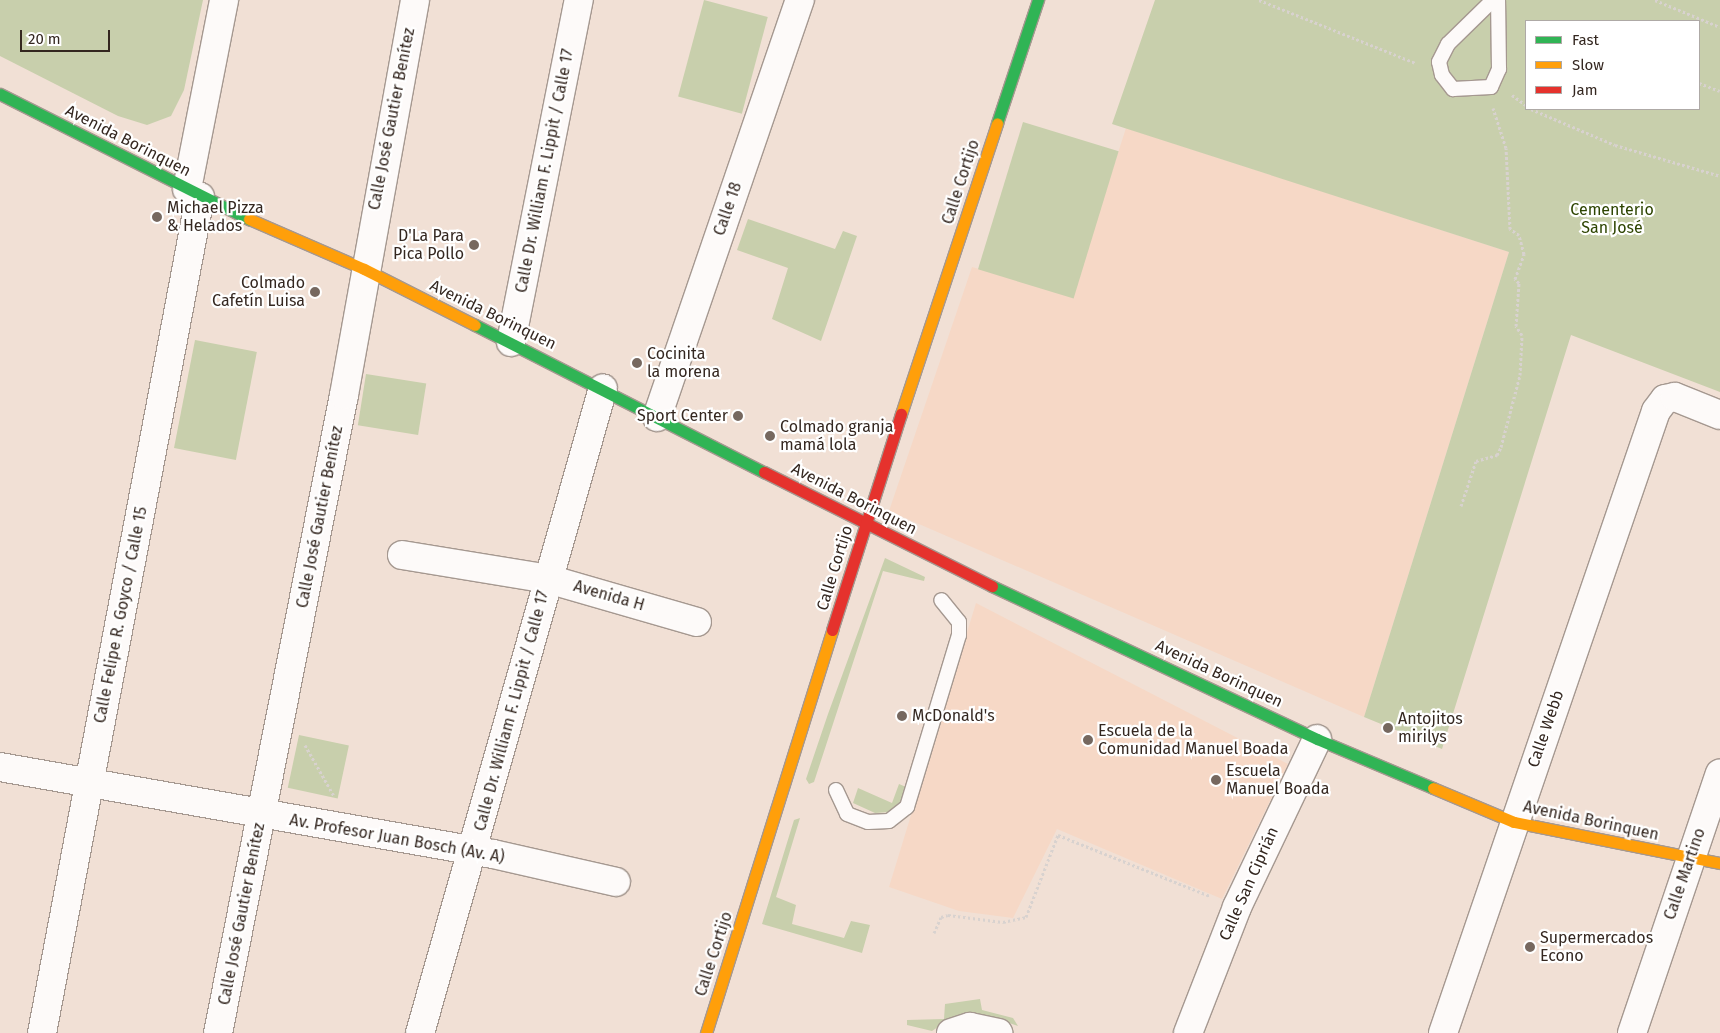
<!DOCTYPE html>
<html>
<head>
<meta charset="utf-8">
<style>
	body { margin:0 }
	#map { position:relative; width:1720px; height:1033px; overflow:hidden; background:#f1e0d5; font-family:"Fira Sans",sans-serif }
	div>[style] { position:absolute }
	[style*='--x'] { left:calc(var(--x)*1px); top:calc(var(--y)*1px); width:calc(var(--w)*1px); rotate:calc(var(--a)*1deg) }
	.built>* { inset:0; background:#f6d8c6 }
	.green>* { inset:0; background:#c8cfac; transform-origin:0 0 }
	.path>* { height:3px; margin-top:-1.5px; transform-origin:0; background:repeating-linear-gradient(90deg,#d8d2cf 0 2.5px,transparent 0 5px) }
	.roads { filter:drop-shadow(1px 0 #a59890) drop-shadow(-1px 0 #a59890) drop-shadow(0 1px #a59890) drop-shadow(0 -1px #a59890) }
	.lane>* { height:14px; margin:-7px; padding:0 7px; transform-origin:7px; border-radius:7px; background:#fdfaf9 }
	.street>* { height:28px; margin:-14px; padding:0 14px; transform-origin:14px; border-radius:14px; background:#fdfaf9 }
	.fast>* { height:11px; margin:-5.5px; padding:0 5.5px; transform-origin:5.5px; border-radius:5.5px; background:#30b455 }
	.slow>* { height:11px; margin:-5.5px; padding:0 5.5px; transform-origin:5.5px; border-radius:5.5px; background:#ff9f0a }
	.jam>* { height:11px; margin:-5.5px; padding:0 5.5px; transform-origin:5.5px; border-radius:5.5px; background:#e5322d }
	.dots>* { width:14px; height:14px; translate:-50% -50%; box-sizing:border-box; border:2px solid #fff; border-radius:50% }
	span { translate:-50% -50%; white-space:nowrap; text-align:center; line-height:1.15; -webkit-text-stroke:4.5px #fff; paint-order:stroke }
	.street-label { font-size:16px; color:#342720 }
	.poi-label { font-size:16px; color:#342720 }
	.left { translate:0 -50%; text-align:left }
	.right { translate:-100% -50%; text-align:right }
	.park-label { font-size:16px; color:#2d4401 }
	.legend { position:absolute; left:1525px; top:20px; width:175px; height:90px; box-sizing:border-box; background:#fff; border:1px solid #aea9a6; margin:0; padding:6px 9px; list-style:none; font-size:15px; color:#342720 }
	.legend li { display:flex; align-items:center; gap:10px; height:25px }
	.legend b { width:25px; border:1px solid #aea9a6 }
	.scale { position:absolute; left:20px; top:30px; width:90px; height:22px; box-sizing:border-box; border:2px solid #342720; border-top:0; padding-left:6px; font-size:15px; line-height:18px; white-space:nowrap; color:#342720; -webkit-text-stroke:4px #fff; paint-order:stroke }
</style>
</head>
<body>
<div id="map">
	<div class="built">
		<div style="clip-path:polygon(1126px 128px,1509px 252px,1364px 717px,889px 511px,972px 267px,1072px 296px)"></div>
		<div style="clip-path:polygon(976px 603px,1288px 764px,1222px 899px,1057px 829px,1013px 918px,959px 911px,889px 887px)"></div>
	</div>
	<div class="green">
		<div style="clip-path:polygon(0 0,203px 0,184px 90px,171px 116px,147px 125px,118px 116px,0 56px)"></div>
		<div style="left:704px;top:0;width:66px;height:100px;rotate:15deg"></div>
		<div style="clip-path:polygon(evenodd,1155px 0,1720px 0,1720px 392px,1571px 335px,1442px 749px,1364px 717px,1509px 252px,1112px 124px,1155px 0,1526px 21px,1699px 21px,1699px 109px,1526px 109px,1526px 21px)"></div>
		<div style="left:1023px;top:122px;width:100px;height:154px;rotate:17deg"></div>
		<div style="clip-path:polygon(748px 219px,835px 249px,843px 231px,857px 236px,821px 341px,772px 319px,788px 268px,737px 250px)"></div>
		<div style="left:195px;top:340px;width:63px;height:110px;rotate:11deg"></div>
		<div style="left:366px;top:374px;width:61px;height:52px;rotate:9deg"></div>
		<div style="clip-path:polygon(885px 558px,925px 577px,924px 581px,883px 571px,814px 782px,809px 784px,806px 779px,828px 714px)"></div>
		<div style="left:299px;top:735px;width:51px;height:54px;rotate:12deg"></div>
		<div style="clip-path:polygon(899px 784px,906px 787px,901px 803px,890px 812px,875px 813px,853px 803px,858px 788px,892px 803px)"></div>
		<div style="clip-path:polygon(800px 818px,776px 897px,796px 905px,792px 924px,844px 938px,851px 921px,870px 925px,862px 953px,762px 924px,794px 820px)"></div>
		<div style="clip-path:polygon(980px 999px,982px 1010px,1013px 1018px,1018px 1026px,986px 1015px,944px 1023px,932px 1031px,907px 1025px,907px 1020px,944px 1019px,945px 1004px)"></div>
	</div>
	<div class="path">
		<div style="--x:1259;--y:0;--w:169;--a:21.9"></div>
		<div style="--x:1655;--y:0;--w:70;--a:22.6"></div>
		<div style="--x:1699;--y:83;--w:22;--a:21"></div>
		<div style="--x:1512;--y:95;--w:17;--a:36"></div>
		<div style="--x:1531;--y:109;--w:91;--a:23.2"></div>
		<div style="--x:1615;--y:145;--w:109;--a:16.4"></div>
		<div style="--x:1461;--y:506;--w:47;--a:-71.6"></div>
		<div style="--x:1476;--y:461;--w:22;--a:-16"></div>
		<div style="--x:1497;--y:455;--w:9;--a:-63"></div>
		<div style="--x:1501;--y:447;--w:74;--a:-75.2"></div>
		<div style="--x:1520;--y:375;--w:40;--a:-87.1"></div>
		<div style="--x:1522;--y:335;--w:11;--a:-124"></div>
		<div style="--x:1516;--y:326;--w:43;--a:-86"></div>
		<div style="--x:1519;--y:283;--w:6;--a:-135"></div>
		<div style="--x:1515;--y:279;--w:27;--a:-70"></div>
		<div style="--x:1524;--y:254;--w:20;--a:-105"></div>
		<div style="--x:1519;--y:235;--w:11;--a:-146"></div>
		<div style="--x:1510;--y:229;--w:81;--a:-92.8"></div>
		<div style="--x:1506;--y:148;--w:42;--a:-108"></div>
		<div style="--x:305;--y:745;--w:59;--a:60.4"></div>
		<div style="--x:934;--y:933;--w:17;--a:-66"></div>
		<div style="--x:941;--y:917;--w:7;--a:-16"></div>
		<div style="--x:948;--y:915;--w:55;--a:7.3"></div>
		<div style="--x:1003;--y:922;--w:24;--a:-12"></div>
		<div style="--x:1026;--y:917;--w:88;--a:-68.7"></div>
		<div style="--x:1058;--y:835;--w:164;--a:21.9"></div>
	</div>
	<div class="roads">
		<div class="lane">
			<div style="--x:1493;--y:0;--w:63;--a:135.6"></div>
			<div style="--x:1448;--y:44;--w:20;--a:117"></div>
			<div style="--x:1439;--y:62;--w:13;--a:77"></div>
			<div style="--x:1442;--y:75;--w:18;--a:52"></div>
			<div style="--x:1453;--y:89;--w:38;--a:-3"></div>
			<div style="--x:1491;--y:87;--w:20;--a:-66"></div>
			<div style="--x:1499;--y:69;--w:69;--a:-90.8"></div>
			<div style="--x:836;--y:790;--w:26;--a:65"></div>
			<div style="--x:847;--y:814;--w:22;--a:21"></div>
			<div style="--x:868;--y:822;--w:21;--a:-3"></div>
			<div style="--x:889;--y:821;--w:23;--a:-38"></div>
			<div style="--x:907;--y:807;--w:180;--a:-73.2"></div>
			<div style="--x:959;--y:635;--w:13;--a:-90"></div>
			<div style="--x:959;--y:622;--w:28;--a:-129"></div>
		</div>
		<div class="street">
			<div style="--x:187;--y:189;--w:193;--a:-78.9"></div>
			<div style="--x:511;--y:342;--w:349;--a:-78.8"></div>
			<div style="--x:657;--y:417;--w:441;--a:-71.1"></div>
			<div style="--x:402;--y:555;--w:148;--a:9.3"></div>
			<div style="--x:548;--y:579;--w:155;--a:16.1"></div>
			<div style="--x:0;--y:767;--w:501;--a:10.01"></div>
			<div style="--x:493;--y:854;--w:126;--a:12.8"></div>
			<div style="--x:42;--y:1033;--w:851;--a:-79.3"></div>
			<div style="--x:218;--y:1033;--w:650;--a:-78.83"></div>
			<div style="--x:344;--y:395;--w:401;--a:-79.8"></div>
			<div style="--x:420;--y:1033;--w:670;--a:-74.16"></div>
			<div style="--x:951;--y:1033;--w:20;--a:-18"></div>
			<div style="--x:970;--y:1027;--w:29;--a:12"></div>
			<div style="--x:1188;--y:1033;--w:135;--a:-68.7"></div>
			<div style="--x:1237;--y:907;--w:186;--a:-64.5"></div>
			<div style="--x:1443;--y:1033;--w:657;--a:-71.1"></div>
			<div style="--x:1656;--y:411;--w:15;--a:-53"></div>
			<div style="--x:1665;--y:399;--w:10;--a:-11"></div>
			<div style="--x:1675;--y:397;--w:48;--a:21.8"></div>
			<div style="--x:1632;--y:1033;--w:274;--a:-71.3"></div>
		</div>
		<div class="fast">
			<div style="--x:0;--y:94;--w:279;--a:26.7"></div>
			<div style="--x:997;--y:123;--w:130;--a:-71.6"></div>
			<div style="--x:475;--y:325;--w:324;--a:27"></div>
			<div style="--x:992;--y:586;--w:359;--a:25.2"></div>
			<div style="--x:1317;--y:739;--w:126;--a:22.9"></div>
		</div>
		<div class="slow">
			<div style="--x:249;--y:219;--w:125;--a:23.5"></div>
			<div style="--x:364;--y:269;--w:124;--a:26.8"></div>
			<div style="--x:901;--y:414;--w:306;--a:-71.7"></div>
			<div style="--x:1433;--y:788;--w:88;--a:22.8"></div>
			<div style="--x:1514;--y:822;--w:210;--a:11.3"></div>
			<div style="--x:706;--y:1033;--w:422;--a:-72.6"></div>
		</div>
		<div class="jam">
			<div style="--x:764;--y:472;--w:255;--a:26.6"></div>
			<div style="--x:832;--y:630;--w:227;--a:-72.3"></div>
		</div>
	</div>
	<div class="dots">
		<div style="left:157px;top:217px;background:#76685f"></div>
		<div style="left:474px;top:245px;background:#76685f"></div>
		<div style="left:315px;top:292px;background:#76685f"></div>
		<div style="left:637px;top:363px;background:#76685f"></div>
		<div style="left:738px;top:416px;background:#76685f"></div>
		<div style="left:770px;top:436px;background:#76685f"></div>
		<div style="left:902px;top:716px;background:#76685f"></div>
		<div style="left:1388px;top:728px;background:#76685f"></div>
		<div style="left:1088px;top:740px;background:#76685f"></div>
		<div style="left:1216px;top:780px;background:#76685f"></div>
		<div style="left:1530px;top:947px;background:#76685f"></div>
	</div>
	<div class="street-label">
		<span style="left:392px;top:119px;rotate:-79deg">Calle José Gautier Benítez</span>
		<span style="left:128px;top:141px;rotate:27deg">Avenida Borinquen</span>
		<span style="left:545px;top:171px;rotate:-79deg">Calle Dr. William F. Lippit / Calle 17</span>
		<span style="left:961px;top:182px;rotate:-72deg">Calle Cortijo</span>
		<span style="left:728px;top:209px;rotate:-71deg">Calle 18</span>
		<span style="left:493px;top:315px;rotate:26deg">Avenida Borinquen</span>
		<span style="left:854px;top:499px;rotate:27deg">Avenida Borinquen</span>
		<span style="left:320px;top:517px;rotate:-79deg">Calle José Gautier Benítez</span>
		<span style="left:835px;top:568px;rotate:-73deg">Calle Cortijo</span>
		<span style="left:609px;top:596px;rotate:16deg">Avenida H</span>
		<span style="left:121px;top:615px;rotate:-79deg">Calle Felipe R. Goyco / Calle 15</span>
		<span style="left:1219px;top:674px;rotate:25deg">Avenida Borinquen</span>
		<span style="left:512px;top:711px;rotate:-75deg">Calle Dr. William F. Lippit / Calle 17</span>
		<span style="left:1546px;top:729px;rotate:-71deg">Calle Webb</span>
		<span style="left:1591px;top:821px;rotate:12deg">Avenida Borinquen</span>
		<span style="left:397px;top:839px;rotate:10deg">Av. Profesor Juan Bosch (Av. A)</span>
		<span style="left:1685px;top:874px;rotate:-71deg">Calle Martino</span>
		<span style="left:1249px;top:884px;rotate:-66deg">Calle San Ciprián</span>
		<span style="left:242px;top:914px;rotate:-79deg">Calle José Gautier Benítez</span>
		<span style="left:714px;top:954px;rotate:-72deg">Calle Cortijo</span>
	</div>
	<div class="poi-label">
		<span class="left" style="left:167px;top:217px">Michael Pizza<br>&amp; Helados</span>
		<span class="right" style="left:464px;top:245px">D'La Para<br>Pica Pollo</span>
		<span class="right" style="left:305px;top:292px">Colmado<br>Cafetín Luisa</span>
		<span class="left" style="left:647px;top:363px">Cocinita<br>la morena</span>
		<span class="right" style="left:728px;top:416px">Sport Center</span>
		<span class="left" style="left:780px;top:436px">Colmado granja<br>mamá lola</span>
		<span class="left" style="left:912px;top:716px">McDonald's</span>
		<span class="left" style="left:1398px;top:728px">Antojitos<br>mirilys</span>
		<span class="left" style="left:1098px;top:740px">Escuela de la<br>Comunidad Manuel Boada</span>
		<span class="left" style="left:1226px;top:780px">Escuela<br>Manuel Boada</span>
		<span class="left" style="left:1540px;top:947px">Supermercados<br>Econo</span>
	</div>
	<div class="park-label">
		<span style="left:1612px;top:219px">Cementerio<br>San José</span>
	</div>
	<ul class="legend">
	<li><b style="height:6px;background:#30b455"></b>Fast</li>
	<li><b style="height:6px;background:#ff9f0a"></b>Slow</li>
	<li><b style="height:6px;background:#e5322d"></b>Jam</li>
	</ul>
	<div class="scale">20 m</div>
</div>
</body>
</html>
